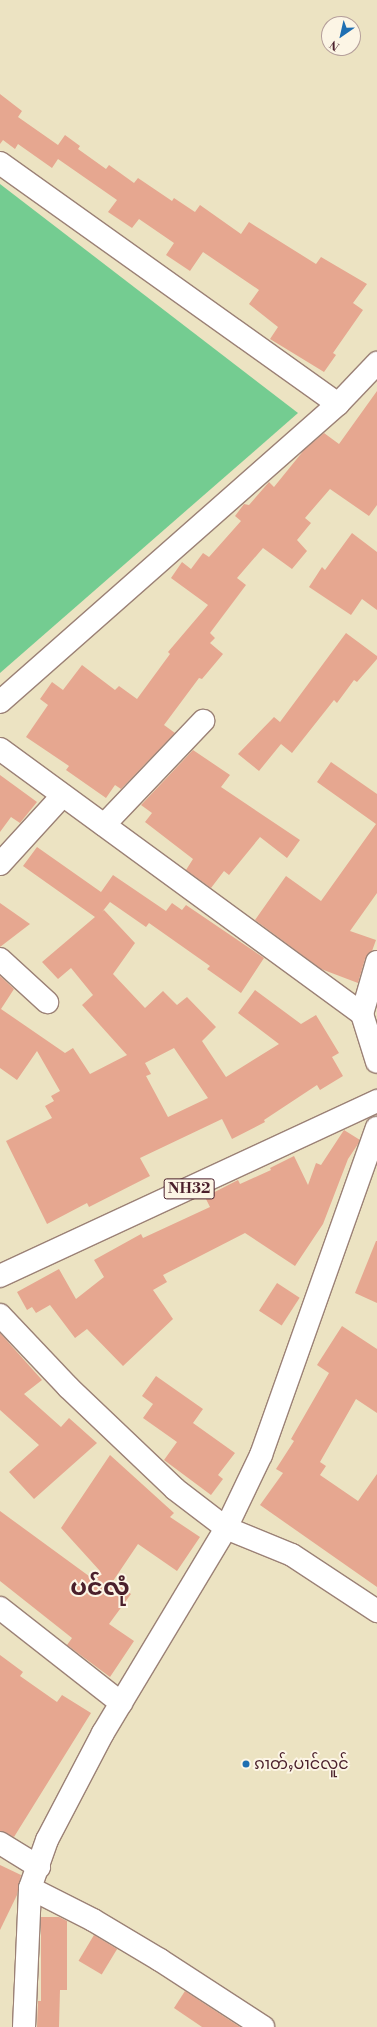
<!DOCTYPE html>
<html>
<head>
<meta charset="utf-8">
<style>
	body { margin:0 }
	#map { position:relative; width:377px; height:2027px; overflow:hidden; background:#ece3c2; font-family:"Libre Bodoni","Noto Sans Myanmar",serif }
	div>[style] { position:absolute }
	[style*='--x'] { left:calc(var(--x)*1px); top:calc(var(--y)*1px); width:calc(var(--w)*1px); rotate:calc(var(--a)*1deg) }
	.green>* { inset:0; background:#74cc91 }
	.building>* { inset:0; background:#e6a790; transform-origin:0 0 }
	.roads { filter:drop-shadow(1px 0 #9b8176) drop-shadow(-1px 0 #9b8176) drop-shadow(0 1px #9b8176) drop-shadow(0 -1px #9b8176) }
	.minor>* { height:22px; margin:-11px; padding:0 11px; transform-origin:11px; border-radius:11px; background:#fff }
	.trunk>* { height:22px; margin:-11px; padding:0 11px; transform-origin:11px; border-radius:11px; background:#fff }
	.dots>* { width:11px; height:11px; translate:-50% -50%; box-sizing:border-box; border:2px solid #fcf5e5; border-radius:50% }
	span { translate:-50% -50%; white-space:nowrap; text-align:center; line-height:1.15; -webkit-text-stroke:4px #fcf5e5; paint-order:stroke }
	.shield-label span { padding:1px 3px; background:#fcf5e5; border:1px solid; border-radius:3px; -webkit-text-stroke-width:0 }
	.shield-label { font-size:15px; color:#4a1f2b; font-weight:700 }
	.poi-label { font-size:16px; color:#4a1f2b }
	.left { translate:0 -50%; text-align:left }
	.town-label { font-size:24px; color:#4a1f2b; font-weight:700 }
	.north { position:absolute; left:321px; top:16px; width:40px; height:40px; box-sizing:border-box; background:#fcf5e5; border:1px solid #b59f9b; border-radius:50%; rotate:214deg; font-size:11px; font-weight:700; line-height:16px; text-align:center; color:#4a1f2b }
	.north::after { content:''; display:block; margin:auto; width:14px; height:18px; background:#1f6fb2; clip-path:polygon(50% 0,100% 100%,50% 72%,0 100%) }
</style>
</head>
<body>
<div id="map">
	<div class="green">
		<div style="clip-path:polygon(0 184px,298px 413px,0 673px)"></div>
	</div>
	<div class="building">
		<div style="clip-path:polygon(0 94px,22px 111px,18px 117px,58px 145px,65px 135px,80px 146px,78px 149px,106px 169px,109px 165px,134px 183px,138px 178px,172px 201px,174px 198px,195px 212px,200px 205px,241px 234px,249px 222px,316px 264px,321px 257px,367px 284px,353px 303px,363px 310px,333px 353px,336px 355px,324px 372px,270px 339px,278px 327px,249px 304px,259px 290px,203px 252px,190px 271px,166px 255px,174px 243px,139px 219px,132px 228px,108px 212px,117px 200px,58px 159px,52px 168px,18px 144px,15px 149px,3px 140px,0 144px)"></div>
		<div style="clip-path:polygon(377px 391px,377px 505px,369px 516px,330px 489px,305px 518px,311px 523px,297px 540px,307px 551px,292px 569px,263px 548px,237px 578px,246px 585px,210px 633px,215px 638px,210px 643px,223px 654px,202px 679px,199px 678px,164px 725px,175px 733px,121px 789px,115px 785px,106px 798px,66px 770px,69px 766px,26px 737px,48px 705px,40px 699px,52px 682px,63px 690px,82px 665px,115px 690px,119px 686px,137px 699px,170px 654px,168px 652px,208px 605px,171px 578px,182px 562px,191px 569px,203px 553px,209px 557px,241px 521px,235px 516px,244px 504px,249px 505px,269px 482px,274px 487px,304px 450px,324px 433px,339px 444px)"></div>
		<div style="clip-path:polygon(352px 533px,377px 552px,377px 610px,362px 599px,351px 615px,309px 587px,322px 567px,325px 570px)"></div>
		<div style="clip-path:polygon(346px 633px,377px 656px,377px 659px,357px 682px,354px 680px,337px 703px,334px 700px,292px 753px,281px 744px,259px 771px,238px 754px,274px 717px,280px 722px)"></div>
		<div style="clip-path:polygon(193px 750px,230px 775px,221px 787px,300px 840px,287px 858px,260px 837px,229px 875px,224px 871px,211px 888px,186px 870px,193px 859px,145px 822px,152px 813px,141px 805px)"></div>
		<div style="clip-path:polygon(331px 762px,377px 794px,377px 893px,350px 931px,376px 940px,372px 951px,365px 959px,358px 983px,321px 969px,255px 920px,286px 876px,321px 901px,376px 824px,317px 782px)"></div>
		<div style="clip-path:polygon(0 775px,37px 802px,20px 823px,11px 817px,0 832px)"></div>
		<div style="clip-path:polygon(evenodd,37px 847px,101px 892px,113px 875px,166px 911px,172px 903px,182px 910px,186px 905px,264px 958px,241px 993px,207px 969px,210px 966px,149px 923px,146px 927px,110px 902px,102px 912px,104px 910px,135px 943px,113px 974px,145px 1008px,163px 991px,177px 1005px,187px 997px,216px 1027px,202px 1041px,226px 1077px,279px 1044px,238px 1013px,255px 990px,301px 1024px,316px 1015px,339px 1053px,332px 1057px,343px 1076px,320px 1090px,317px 1085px,264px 1120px,265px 1122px,232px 1139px,222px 1119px,140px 1158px,150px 1176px,89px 1207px,87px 1203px,47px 1224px,6px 1141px,52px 1118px,45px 1106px,54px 1101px,51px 1096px,60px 1091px,37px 1051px,17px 1080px,0 1068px,0 976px,14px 989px,1px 1009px,65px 1053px,73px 1048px,90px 1074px,127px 1055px,82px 1005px,93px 995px,71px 968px,58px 979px,42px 962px,95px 917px,23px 866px,37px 847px,174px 1048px,208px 1098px,168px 1117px,146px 1076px,151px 1074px,145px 1063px,174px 1048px)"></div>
		<div style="clip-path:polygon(0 903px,30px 924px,0 947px)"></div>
		<div style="clip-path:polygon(344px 1130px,360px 1140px,358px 1144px,348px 1159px,323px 1224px,295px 1266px,245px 1233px,163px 1275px,167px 1282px,153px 1290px,173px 1319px,123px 1366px,87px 1329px,75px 1338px,50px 1305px,36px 1313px,32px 1307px,27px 1310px,17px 1292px,59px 1269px,76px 1299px,104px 1277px,94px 1260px,141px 1234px,143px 1238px,210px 1207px,205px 1197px,238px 1180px,240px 1184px,271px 1170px,270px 1168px,294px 1156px,308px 1185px,316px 1163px,321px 1165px)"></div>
		<div style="clip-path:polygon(376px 1241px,377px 1241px,377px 1303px,355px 1293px)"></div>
		<div style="left:277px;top:1283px;width:27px;height:33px;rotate:33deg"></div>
		<div style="clip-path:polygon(342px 1326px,377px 1349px,377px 1413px,356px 1399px,320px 1462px,326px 1466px,320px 1475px,358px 1501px,377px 1474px,377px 1587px,260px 1505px,283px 1473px,276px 1469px,294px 1441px,291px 1439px,329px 1373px,317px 1365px)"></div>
		<div style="clip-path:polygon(0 1333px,42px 1380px,24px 1394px,61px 1427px,69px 1418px,97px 1443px,34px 1499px,9px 1472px,39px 1445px,0 1410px)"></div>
		<div style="clip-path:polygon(156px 1376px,203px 1409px,193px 1423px,235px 1453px,218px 1475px,223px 1479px,211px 1495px,164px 1460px,177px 1442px,143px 1418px,153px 1404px,142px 1396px)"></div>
		<div style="clip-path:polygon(110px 1455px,174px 1513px,170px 1517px,200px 1537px,177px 1571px,138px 1544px,113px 1581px,131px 1594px,109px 1624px,134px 1641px,110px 1677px,67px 1645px,72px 1638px,0 1581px,0 1511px,93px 1579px,100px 1571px,61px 1528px)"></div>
		<div style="clip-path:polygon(0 1655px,23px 1672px,20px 1676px,57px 1702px,62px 1695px,91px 1713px,14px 1837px,0 1831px)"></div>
		<div style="clip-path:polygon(0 1865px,21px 1875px,17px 1895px,0 1930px)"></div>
		<div style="clip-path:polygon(41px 1917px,59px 1917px,67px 1921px,67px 1990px,60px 1990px,59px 2027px,37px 2027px,38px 2001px,41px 2001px)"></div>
		<div style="left:94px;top:1935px;width:27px;height:30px;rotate:31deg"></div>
		<div style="clip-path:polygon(185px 1991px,240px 2027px,202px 2027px,174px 2008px)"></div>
	</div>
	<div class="roads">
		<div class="minor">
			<div style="--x:0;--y:163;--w:415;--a:35.5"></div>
			<div style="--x:0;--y:702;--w:451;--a:-41.4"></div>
			<div style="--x:338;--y:404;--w:57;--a:-46.4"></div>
			<div style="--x:0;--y:749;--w:449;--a:36.2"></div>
			<div style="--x:104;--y:825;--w:144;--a:-46.4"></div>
			<div style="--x:0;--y:864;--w:93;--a:-47.6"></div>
			<div style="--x:0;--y:959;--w:64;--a:42.5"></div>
			<div style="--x:377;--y:962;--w:54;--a:106.1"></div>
			<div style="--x:362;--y:1014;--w:50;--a:72.6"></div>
			<div style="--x:0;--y:1315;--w:99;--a:46.6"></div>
			<div style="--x:68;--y:1387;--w:148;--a:43.6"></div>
			<div style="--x:175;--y:1489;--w:64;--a:37.4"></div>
			<div style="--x:226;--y:1528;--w:71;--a:22.2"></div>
			<div style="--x:292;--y:1555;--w:102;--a:33.4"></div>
			<div style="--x:0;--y:1608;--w:154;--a:38.1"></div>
			<div style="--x:0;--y:1843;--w:46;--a:31.6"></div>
			<div style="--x:30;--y:1888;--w:71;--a:26.9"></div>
			<div style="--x:93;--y:1920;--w:78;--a:30.8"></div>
			<div style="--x:160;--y:1960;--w:123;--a:33"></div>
			<div style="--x:24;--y:2027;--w:139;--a:-87.5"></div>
			<div style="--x:30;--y:1888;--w:51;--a:-70.5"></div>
			<div style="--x:47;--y:1840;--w:121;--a:-62.4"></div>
			<div style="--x:103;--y:1733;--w:239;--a:-59"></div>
			<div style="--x:226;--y:1528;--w:81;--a:-64.4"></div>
			<div style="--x:261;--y:1455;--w:347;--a:-70.5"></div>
		</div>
		<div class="trunk">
			<div style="--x:0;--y:1276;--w:416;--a:-24.9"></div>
		</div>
	</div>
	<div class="dots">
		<div style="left:246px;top:1764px;background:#1f6fb2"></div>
	</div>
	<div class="shield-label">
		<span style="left:189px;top:1189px">NH32</span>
	</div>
	<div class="poi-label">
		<span class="left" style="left:254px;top:1764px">ၵၢတ်ႇပၢင်လူင်</span>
	</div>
	<div class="town-label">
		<span style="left:100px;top:1589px">ပင်လုံ</span>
	</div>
	<div class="north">N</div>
</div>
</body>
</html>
